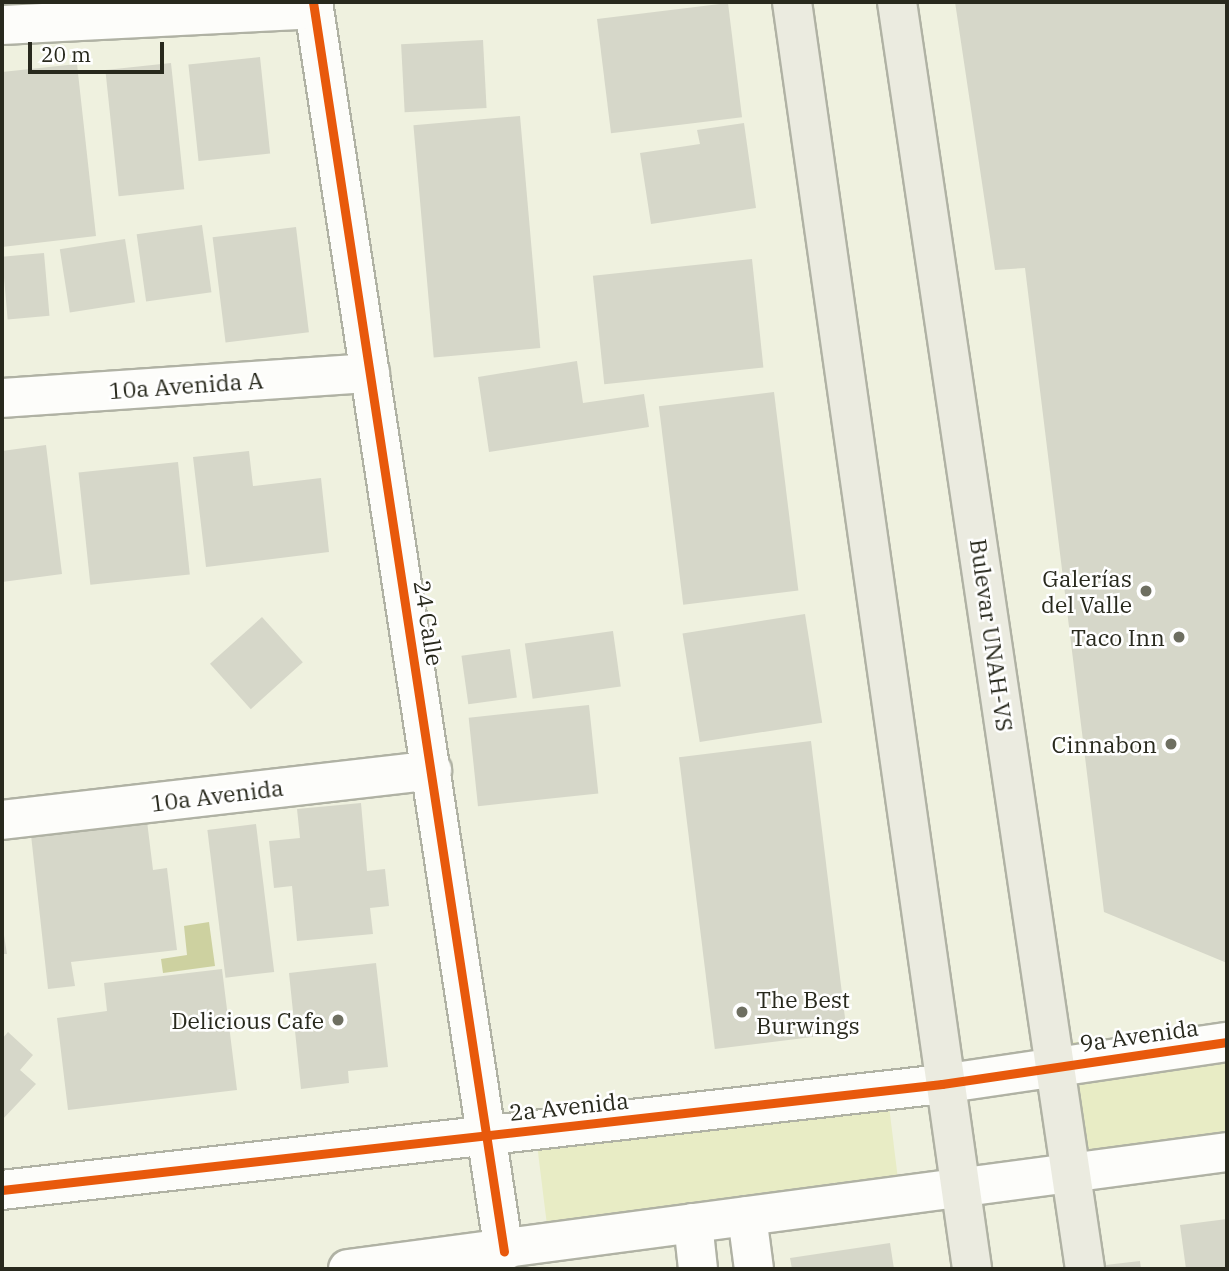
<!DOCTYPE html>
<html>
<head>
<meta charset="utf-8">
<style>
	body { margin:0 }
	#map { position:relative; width:1229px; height:1271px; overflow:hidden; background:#eff1df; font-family:"IBM Plex Serif",serif }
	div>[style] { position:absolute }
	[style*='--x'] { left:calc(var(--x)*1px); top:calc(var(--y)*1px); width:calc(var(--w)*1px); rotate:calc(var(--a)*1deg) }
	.green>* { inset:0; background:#e8ecc5; transform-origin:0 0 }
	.water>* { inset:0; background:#cdd1a0 }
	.building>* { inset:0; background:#d6d7c9; transform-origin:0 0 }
	.roads { filter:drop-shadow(2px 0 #b0b2a4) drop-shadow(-2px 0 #b0b2a4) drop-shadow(0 2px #b0b2a4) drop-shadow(0 -2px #b0b2a4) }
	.minor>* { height:38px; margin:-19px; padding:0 19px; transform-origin:19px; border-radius:19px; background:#fdfdfa }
	.major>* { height:38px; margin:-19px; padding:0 19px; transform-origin:19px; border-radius:19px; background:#ebebe0 }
	.cycleway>* { height:9px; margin:-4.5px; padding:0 4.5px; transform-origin:4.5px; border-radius:4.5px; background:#e8590c }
	.dots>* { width:19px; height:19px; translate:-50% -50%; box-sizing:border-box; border:4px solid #fff; border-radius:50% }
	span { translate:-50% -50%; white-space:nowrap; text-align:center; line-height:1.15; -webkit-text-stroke:5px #fff; paint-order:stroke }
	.street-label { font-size:23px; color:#28291d }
	.poi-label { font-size:23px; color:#28291d }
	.right { translate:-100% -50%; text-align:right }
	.left { translate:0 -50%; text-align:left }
	.frame { position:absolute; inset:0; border:4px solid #28291d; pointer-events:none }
	.scale { position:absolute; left:28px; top:42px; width:136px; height:32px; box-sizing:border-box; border:4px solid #28291d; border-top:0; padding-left:9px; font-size:21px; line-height:24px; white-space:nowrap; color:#28291d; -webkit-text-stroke:5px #fff; paint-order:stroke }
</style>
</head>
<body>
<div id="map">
	<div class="green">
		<div style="left:1227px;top:1042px;width:109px;height:172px;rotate:90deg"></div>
		<div style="left:889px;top:1106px;width:75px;height:354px;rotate:83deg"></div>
	</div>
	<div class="water">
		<div style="clip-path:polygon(209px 922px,215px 966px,163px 973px,161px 959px,187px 955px,184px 926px)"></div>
	</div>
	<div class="building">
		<div style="clip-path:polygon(955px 2px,1227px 2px,1227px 963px,1104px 912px,1025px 268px,995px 270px)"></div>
		<div style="left:728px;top:3px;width:115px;height:132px;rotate:83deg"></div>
		<div style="left:483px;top:40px;width:68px;height:82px;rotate:87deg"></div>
		<div style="left:260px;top:57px;width:97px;height:72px;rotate:84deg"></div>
		<div style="left:171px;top:63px;width:127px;height:66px;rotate:84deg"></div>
		<div style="clip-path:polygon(77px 64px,96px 236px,2px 247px,2px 72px)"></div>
		<div style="left:520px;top:116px;width:233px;height:107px;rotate:85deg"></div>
		<div style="clip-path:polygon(744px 123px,756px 208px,651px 224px,640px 153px,700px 144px,697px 130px)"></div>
		<div style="left:202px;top:225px;width:68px;height:66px;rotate:82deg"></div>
		<div style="left:296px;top:227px;width:106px;height:84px;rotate:83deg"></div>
		<div style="left:125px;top:239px;width:64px;height:66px;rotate:81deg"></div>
		<div style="left:44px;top:253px;width:63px;height:42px;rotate:85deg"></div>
		<div style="left:752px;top:259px;width:109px;height:160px;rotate:84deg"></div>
		<div style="clip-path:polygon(577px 361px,583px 403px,644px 394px,649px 427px,489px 452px,478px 377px)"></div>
		<div style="left:774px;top:392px;width:200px;height:116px;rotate:83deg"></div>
		<div style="clip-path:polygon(46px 445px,62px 574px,2px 582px,2px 451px)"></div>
		<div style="clip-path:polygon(249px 451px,253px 486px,321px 478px,329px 552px,206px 567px,193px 457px)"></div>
		<div style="left:178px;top:462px;width:113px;height:100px;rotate:84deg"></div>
		<div style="left:805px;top:614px;width:110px;height:124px;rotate:81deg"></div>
		<div style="left:262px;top:617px;width:61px;height:70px;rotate:48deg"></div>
		<div style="left:613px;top:631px;width:56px;height:89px;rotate:82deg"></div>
		<div style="left:510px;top:649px;width:49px;height:49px;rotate:82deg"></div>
		<div style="left:589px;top:705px;width:89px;height:121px;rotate:84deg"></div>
		<div style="left:811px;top:741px;width:294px;height:133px;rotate:83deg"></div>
		<div style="clip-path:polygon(361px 803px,367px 871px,385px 869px,389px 906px,370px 908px,373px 934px,297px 941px,292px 886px,274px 888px,269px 841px,300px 838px,297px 809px)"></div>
		<div style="clip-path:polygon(147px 821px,153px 870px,167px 868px,177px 950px,71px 962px,75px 986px,48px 989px,31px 835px)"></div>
		<div style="left:256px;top:824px;width:149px;height:49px;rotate:83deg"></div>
		<div style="clip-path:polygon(2px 923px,7px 954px,2px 954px)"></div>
		<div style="clip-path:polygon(376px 963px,388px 1067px,348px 1071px,349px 1083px,301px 1089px,289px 973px)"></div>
		<div style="clip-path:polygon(222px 969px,237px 1090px,68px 1110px,57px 1018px,107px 1011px,104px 983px)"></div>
		<div style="clip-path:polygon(8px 1032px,33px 1055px,20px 1070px,36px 1084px,2px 1120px,2px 1039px)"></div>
		<div style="clip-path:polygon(1227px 1219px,1227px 1269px,1186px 1269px,1180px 1225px)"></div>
		<div style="clip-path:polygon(890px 1243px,894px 1269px,792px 1269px,790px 1258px)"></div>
		<div style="clip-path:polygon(1140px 1261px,1141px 1269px,1098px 1269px,1097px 1266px)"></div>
	</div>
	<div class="roads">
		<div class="minor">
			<div style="--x:313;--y:2;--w:1264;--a:81.31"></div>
			<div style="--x:2;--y:25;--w:312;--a:-2.9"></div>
			<div style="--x:2;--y:398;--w:369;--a:-3.9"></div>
			<div style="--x:2;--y:820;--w:433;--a:-6.6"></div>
			<div style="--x:2;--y:1190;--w:946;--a:-6.43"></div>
			<div style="--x:942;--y:1084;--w:288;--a:-8.4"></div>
			<div style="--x:747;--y:1216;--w:53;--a:82.5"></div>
			<div style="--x:693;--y:1223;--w:46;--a:83.8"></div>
			<div style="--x:348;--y:1269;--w:887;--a:-7.58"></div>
		</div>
		<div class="major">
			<div style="--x:792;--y:2;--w:1280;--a:81.91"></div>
			<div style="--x:897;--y:2;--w:1281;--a:81.56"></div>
		</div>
	</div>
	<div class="cycleway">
		<div style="--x:313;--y:2;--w:1264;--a:81.31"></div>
		<div style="--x:2;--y:1190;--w:946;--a:-6.43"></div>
		<div style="--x:942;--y:1084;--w:288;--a:-8.4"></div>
	</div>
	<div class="dots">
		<div style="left:1146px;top:591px;background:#6e6f61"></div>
		<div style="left:1179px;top:637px;background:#6e6f61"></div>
		<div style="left:1171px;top:744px;background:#6e6f61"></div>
		<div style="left:742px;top:1012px;background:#6e6f61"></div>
		<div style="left:338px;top:1020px;background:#6e6f61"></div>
	</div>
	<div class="street-label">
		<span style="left:186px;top:385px;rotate:-4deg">10a Avenida A</span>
		<span style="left:429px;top:623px;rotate:81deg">24 Calle</span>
		<span style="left:992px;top:635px;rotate:82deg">Bulevar UNAH-VS</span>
		<span style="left:217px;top:795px;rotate:-7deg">10a Avenida</span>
		<span style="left:1139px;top:1035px;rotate:-8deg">9a Avenida</span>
		<span style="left:569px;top:1106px;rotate:-6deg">2a Avenida</span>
	</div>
	<div class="poi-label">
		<span class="right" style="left:1132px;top:591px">Galerías<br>del Valle</span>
		<span class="right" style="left:1165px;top:637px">Taco Inn</span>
		<span class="right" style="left:1157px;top:744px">Cinnabon</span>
		<span class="left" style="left:756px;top:1012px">The Best<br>Burwings</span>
		<span class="right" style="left:324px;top:1020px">Delicious Cafe</span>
	</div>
	<div class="frame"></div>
	<div class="scale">20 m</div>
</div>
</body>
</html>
